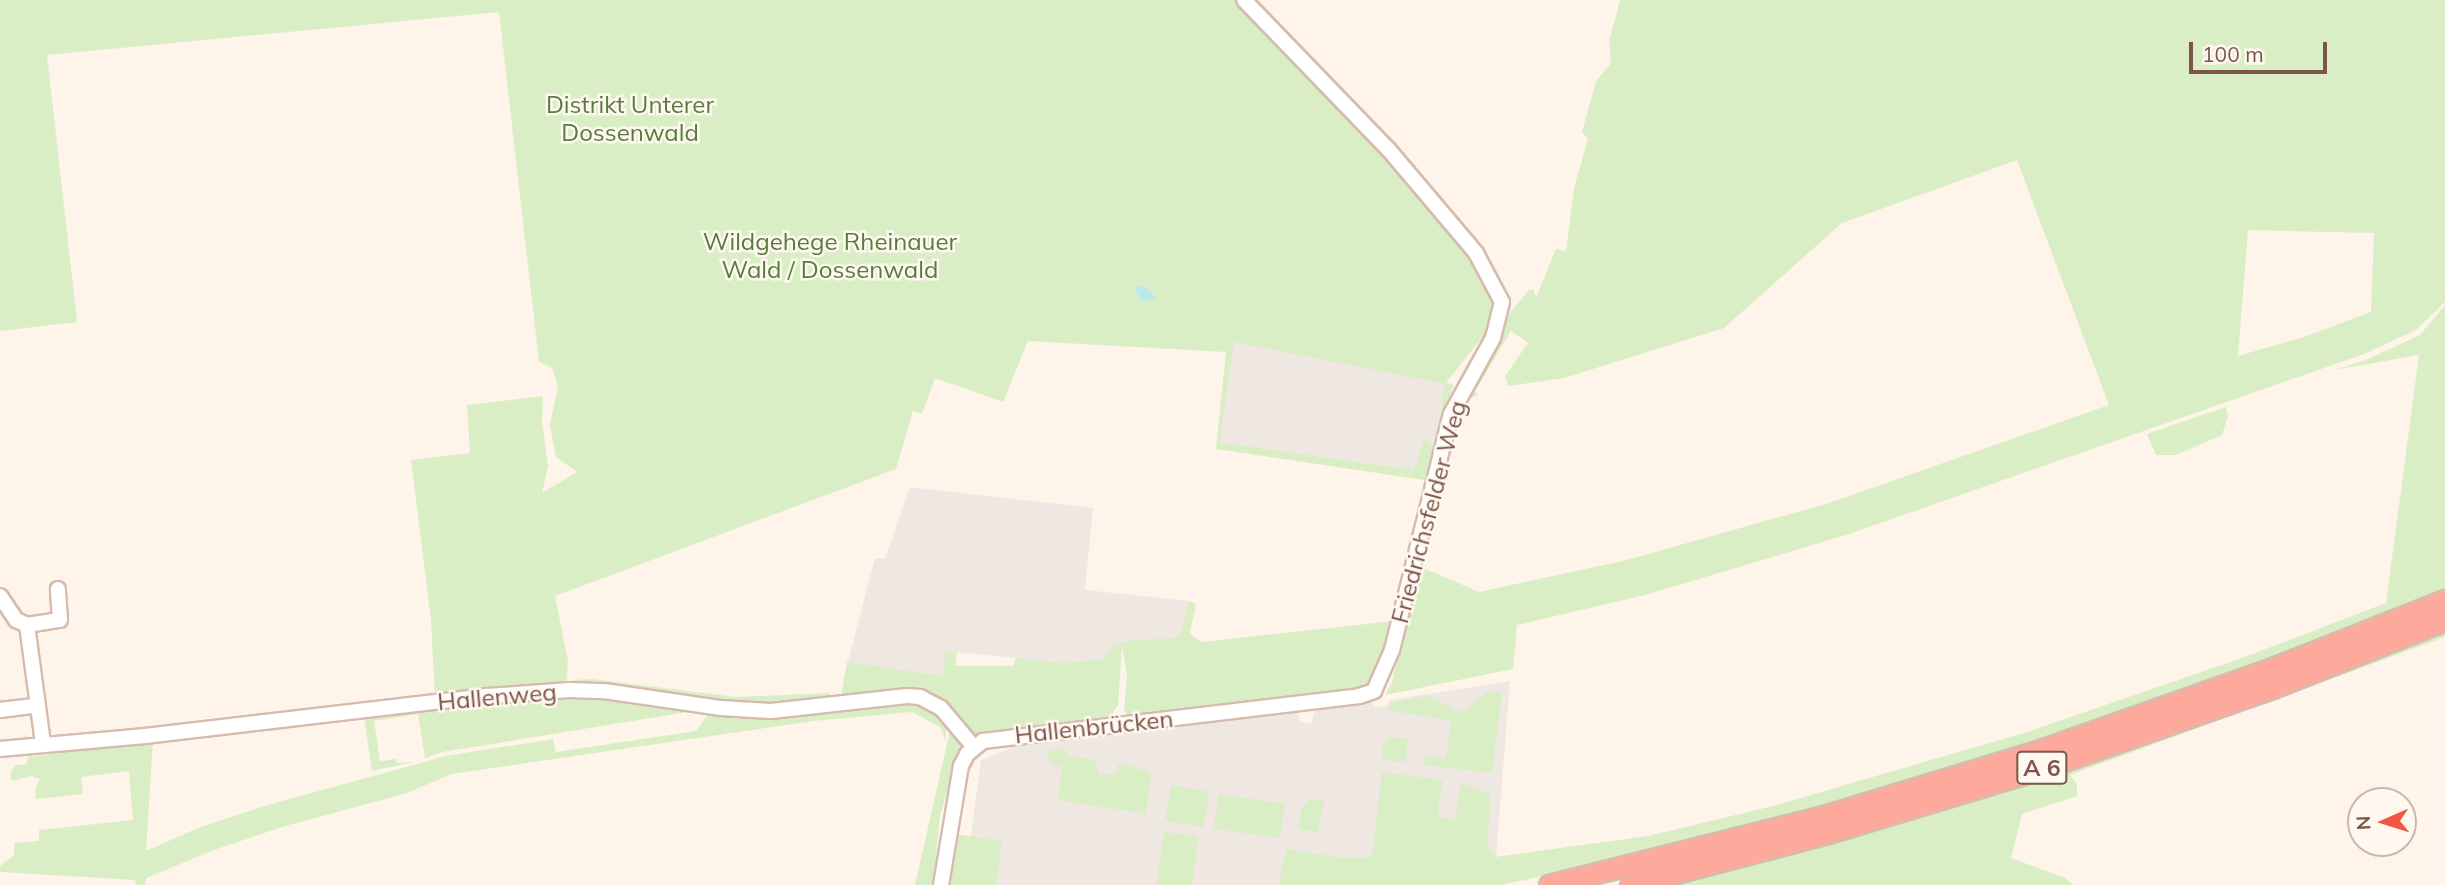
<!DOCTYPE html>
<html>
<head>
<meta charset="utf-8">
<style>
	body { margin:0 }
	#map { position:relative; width:2445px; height:885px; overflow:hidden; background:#fef4e9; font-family:Mulish,sans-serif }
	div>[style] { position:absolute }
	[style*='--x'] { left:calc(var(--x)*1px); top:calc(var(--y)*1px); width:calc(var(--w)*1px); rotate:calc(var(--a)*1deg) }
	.industrial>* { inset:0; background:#efe7e2 }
	.green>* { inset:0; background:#daeec5; transform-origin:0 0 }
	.water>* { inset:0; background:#bae9eb }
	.roads { filter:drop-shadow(2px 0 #d5bcaf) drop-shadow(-2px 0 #d5bcaf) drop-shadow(0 2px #d5bcaf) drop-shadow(0 -2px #d5bcaf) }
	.minor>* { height:14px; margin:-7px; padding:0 7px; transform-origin:7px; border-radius:7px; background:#fff }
	.highway>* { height:19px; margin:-9.5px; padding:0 9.5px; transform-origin:9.5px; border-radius:9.5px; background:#fda99b }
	span { translate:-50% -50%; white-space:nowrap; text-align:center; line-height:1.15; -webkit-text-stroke:5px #fff8f1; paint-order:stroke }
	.shield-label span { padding:2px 5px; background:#fff8f1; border:2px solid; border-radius:5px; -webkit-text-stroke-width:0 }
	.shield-label { font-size:23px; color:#7c5549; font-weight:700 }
	.park-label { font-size:24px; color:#577d3c }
	.street-label { font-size:24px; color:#7c5549 }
	.north { position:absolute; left:2347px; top:787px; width:70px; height:70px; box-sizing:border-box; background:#fff8f1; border:2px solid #cbb7ae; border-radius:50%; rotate:267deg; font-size:19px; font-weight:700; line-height:28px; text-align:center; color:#7c5549 }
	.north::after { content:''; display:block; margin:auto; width:24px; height:32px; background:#f25744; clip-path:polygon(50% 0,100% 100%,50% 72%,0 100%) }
	.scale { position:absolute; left:2189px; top:42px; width:138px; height:32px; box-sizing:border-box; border:4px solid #7c5549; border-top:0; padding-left:9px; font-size:21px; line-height:24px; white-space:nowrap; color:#7c5549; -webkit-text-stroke:5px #fff8f1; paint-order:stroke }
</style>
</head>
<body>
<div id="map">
	<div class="industrial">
		<div style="clip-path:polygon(1234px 342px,1445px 384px,1441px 402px,1444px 412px,1429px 472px,1220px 442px)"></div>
		<div style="clip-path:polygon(910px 487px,1093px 508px,1085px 590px,1189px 601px,1183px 632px,1174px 638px,1133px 640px,1104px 659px,1062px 663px,947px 651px,942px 676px,850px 665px,848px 662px,875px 558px,885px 559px)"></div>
		<div style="clip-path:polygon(1510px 681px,1496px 858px,1371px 885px,970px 885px,971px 834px,981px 760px,1029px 741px,1297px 712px,1300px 722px,1311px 724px,1315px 710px,1371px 702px,1376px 707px,1387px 705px,1390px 700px)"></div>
	</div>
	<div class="green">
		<div style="clip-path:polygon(evenodd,0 0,1239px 0,1384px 152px,1474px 256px,1491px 289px,1495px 308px,1495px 321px,1446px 383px,1454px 385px,1447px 402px,1449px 408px,1431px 481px,1216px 449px,1226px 352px,1028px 341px,1003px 402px,935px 378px,922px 414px,913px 411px,896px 469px,555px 596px,568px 661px,566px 685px,435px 697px,431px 621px,411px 460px,470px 453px,467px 405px,543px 396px,542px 422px,548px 466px,542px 493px,577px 472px,556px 457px,550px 425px,558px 386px,552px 368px,539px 362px,499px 12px,47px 55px,77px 322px,0 331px,0 0,1234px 342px,1445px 384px,1441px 402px,1444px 412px,1435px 448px,1427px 440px,1423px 442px,1414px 470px,1220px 442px,1234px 342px)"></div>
		<div style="clip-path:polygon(evenodd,1620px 0,2445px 0,2445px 302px,2416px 330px,2364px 354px,1849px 534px,1645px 595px,1517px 625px,1513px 669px,1385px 695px,1392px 682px,1450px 434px,1458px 415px,1421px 567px,1479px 592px,1627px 560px,1829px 503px,2109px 405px,2017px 160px,1842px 223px,1724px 328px,1564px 378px,1508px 386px,1505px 376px,1528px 343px,1511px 331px,1475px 391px,1478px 395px,1468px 399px,1467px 394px,1509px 314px,1529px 290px,1534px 290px,1536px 298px,1556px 249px,1566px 251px,1574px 188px,1588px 139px,1582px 132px,1596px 81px,1611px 63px,1609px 42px,1620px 0,2248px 230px,2374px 233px,2371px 312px,2304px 337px,2238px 356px,2248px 230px)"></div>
		<div style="clip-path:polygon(2445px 305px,2445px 590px,2262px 662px,2004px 751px,1822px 805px,1638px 854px,1502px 885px,1279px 885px,1286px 849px,1343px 858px,1372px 857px,1382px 772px,1443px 780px,1437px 817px,1455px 820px,1461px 783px,1491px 795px,1487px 842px,1495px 857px,1648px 836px,1773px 806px,2024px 733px,2242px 658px,2386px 603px,2419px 355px,2334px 370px,2366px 360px,2420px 335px)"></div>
		<div style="clip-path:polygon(2226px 407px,2228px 416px,2222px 435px,2176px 455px,2156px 455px,2147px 434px)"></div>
		<div style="clip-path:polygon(1189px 601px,1196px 604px,1190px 633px,1201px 642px,1394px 621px,1378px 677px,1363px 690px,1131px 719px,1124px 711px,1127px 674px,1122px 647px,1118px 705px,1112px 714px,1100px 723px,976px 735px,962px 727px,936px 696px,923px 691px,841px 696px,847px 662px,942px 676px,946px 651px,957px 652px,955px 666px,1013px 666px,1016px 658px,1062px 663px,1104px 659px,1114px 645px,1133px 640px,1174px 638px,1182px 632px)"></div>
		<div style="clip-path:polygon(2445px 631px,2445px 637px,2070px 775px,2077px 785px,2077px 796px,2022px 814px,2011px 858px,2063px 877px,2074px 885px,1673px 885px,1843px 839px,2102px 760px,2291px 692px)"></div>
		<div style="clip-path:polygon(592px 679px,735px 697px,831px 693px,826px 700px,760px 706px,576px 686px,574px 680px)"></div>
		<div style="clip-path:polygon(1502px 692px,1492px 773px,1424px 765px,1425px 756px,1446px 758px,1451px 721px,1387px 710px,1391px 702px,1428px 696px,1462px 712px,1485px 693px)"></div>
		<div style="clip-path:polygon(576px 695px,618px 697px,694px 711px,442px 752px,425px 758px,418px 714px,374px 721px,380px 761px,396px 759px,397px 763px,414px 762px,372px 771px,364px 716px,485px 701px)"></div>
		<div style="clip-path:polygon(912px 700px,929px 705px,942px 716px,946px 722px,946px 742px,940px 727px,912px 712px,813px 721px,452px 774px,404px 794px,285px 826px,214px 850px,146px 878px,145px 885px,136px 885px,135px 880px,0 872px,0 866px,14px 855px,14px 843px,39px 841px,39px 830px,133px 820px,129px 771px,81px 777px,83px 794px,36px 799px,35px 789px,40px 779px,31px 776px,12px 781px,10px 775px,15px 765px,26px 765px,28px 757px,142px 743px,150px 738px,362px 713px,281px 730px,208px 733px,153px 741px,146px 851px,198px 828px,261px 807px,446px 756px,553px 739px,556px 752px,696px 731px,706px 717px,718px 711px,770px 714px)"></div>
		<div style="clip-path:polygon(952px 722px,963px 735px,940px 816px,933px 885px,915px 885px)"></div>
		<div style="clip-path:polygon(1389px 737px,1408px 739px,1405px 762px,1387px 761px,1382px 757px,1383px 743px)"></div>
		<div style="clip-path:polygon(1063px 748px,1068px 756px,1096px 760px,1098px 773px,1114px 775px,1119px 763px,1151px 772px,1146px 814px,1058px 800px,1062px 767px,1050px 763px,1048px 752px)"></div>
		<div style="left:1171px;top:785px;width:39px;height:36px;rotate:10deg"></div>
		<div style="clip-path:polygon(1219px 794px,1285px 804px,1280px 836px,1277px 838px,1216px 829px,1214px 827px)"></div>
		<div style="clip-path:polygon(1312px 799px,1324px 800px,1318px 832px,1299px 829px,1298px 826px,1302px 807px)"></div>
		<div style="left:1164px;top:832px;width:35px;height:53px;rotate:8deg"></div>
		<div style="clip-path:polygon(956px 834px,1002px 841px,996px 885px,950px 885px)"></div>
	</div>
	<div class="water">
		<div style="clip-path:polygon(1142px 285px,1153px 294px,1156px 300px,1141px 301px,1134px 288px)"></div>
	</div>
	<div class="roads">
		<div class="minor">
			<div style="--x:0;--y:596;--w:29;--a:56"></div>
			<div style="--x:16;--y:620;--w:12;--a:24"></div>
			<div style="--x:27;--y:625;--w:33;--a:-9"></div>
			<div style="--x:60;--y:620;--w:31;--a:-94"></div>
			<div style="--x:27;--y:625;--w:120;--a:82.3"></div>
			<div style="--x:0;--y:710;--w:38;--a:-7"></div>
			<div style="--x:0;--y:749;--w:146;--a:-5.1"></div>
			<div style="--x:145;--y:736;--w:344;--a:-6.7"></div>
			<div style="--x:487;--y:696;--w:83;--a:-4.1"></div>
			<div style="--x:570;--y:690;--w:34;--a:2"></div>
			<div style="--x:604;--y:691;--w:117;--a:8.3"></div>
			<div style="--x:720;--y:708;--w:51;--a:3.4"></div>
			<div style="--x:771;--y:711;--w:137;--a:-6.3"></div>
			<div style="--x:907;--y:696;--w:13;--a:4"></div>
			<div style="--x:920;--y:697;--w:24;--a:28"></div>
			<div style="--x:941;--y:708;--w:51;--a:49.8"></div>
			<div style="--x:941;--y:885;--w:121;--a:-80.5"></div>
			<div style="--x:961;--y:766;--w:13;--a:-63"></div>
			<div style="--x:967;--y:754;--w:21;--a:-39"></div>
			<div style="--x:983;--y:741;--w:379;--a:-6.8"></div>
			<div style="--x:1359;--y:696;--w:16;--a:-18"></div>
			<div style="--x:1374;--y:691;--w:45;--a:-66.3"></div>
			<div style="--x:1392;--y:650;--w:243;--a:-76"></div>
			<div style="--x:1451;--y:414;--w:87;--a:-61.1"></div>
			<div style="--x:1493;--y:338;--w:37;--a:-76"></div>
			<div style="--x:1502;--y:302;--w:55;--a:-118"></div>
			<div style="--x:1476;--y:253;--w:136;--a:-130.2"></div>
			<div style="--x:1388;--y:149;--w:207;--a:-134"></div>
		</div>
		<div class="highway">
			<div style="--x:1549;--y:885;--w:283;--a:-14.1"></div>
			<div style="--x:1823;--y:816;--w:227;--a:-16.9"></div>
			<div style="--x:2040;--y:750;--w:235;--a:-19.4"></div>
			<div style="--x:2262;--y:672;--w:197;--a:-21.5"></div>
			<div style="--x:1630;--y:885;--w:202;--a:-14.7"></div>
			<div style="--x:1825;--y:834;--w:232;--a:-16.8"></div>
			<div style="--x:2047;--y:767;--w:236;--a:-19.3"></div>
			<div style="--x:2270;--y:689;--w:188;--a:-21.5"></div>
		</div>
	</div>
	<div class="shield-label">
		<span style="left:2042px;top:768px">A 6</span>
	</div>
	<div class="park-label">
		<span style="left:630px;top:119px">Distrikt Unterer<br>Dossenwald</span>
		<span style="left:830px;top:256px">Wildgehege Rheinauer<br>Wald / Dossenwald</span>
	</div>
	<div class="street-label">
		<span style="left:1429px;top:512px;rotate:-75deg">Friedrichsfelder Weg</span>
		<span style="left:497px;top:697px;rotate:-5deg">Hallenweg</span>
		<span style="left:1094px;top:727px;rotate:-6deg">Hallenbrücken</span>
	</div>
	<div class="north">N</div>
	<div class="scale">100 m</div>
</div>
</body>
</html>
